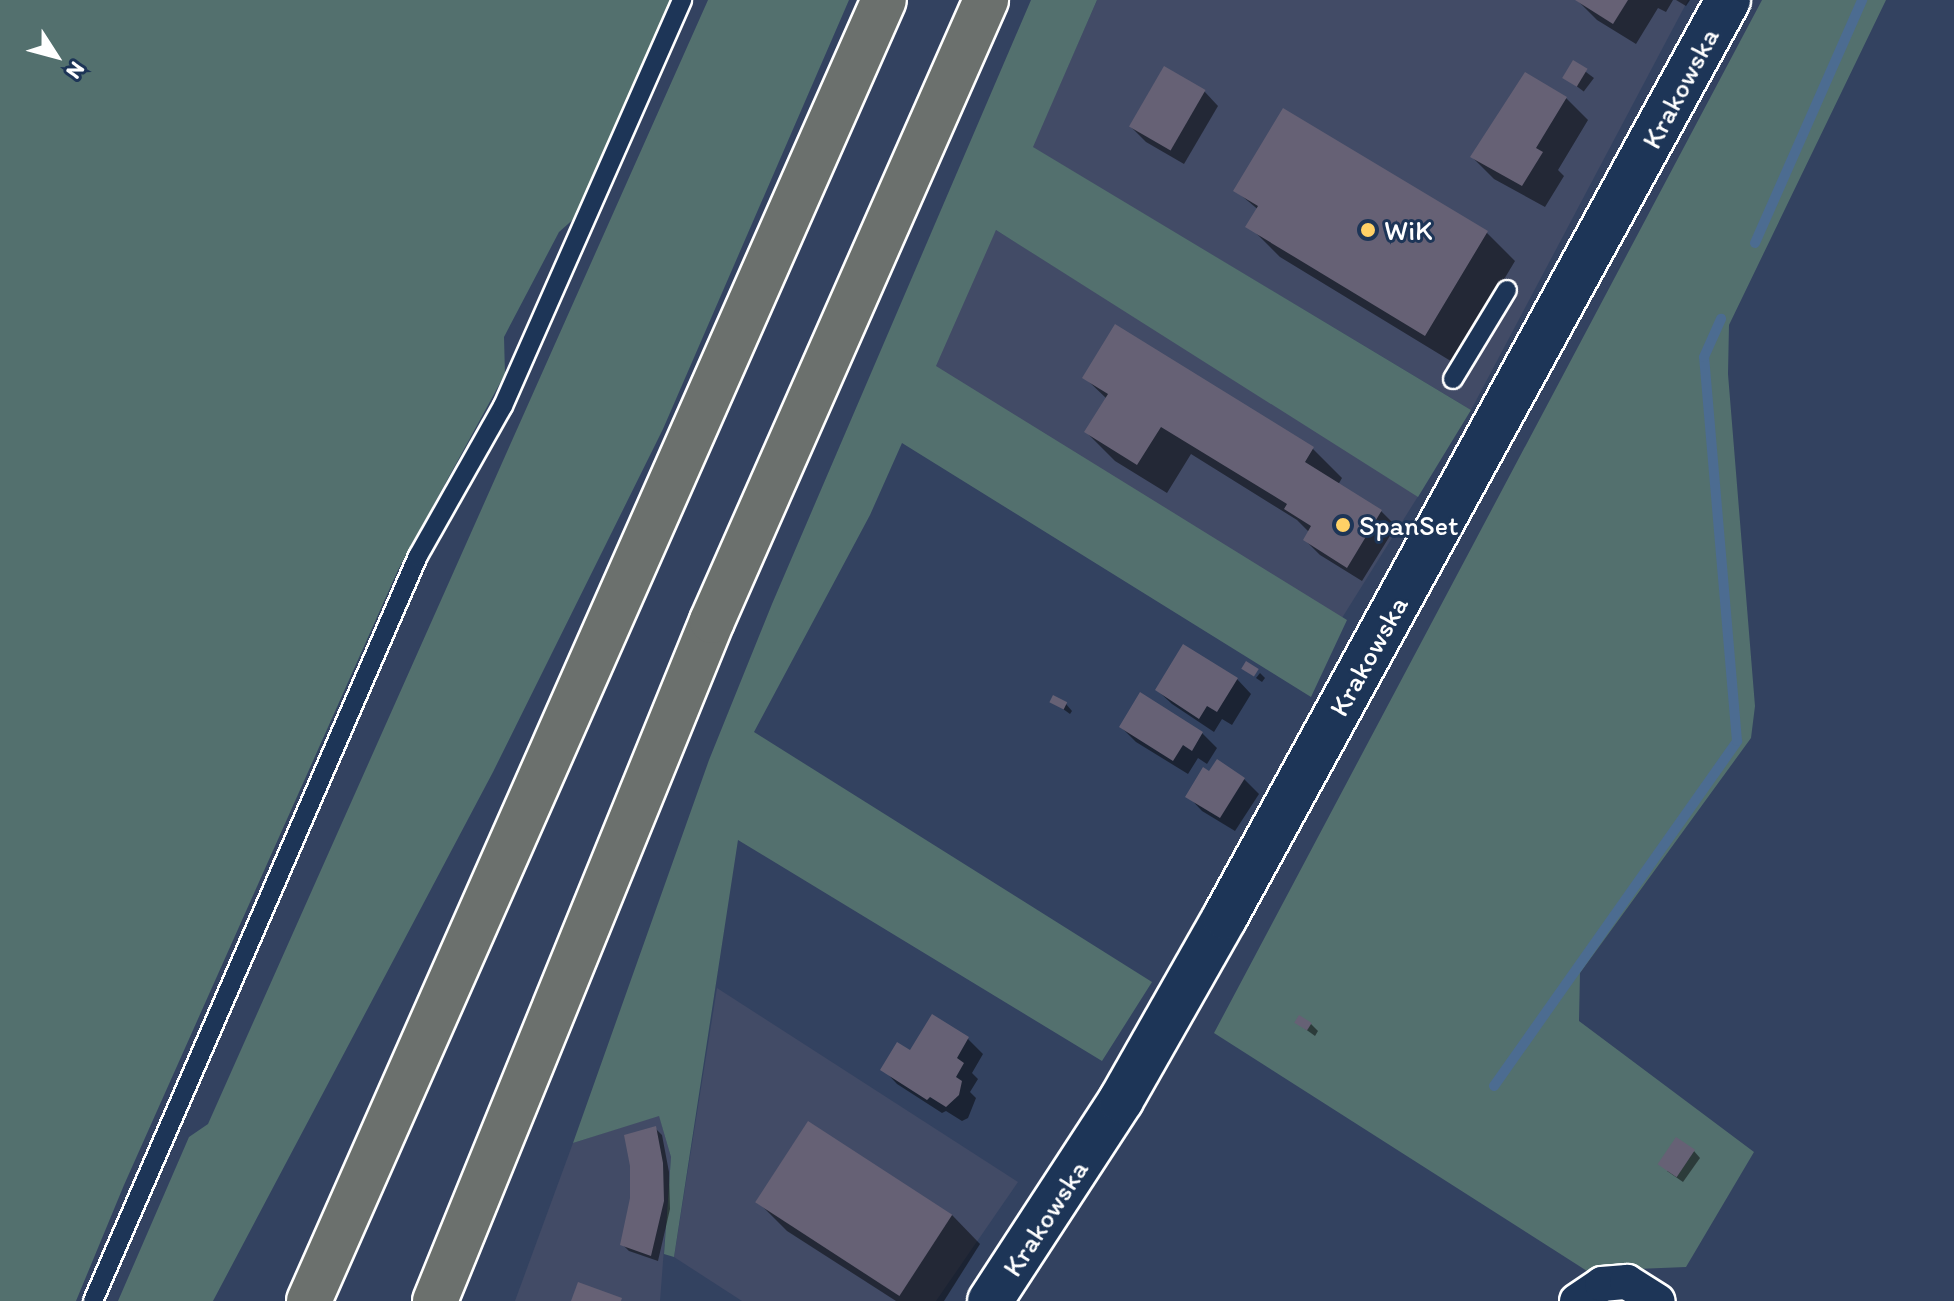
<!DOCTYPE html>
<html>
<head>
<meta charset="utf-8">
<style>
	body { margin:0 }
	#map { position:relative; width:1954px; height:1301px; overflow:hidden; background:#334260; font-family:Itim,sans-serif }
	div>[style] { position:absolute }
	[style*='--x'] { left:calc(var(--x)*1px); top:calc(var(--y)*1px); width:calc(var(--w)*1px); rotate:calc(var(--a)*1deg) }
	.built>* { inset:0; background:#424b66; transform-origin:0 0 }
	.green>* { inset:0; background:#53706e }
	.shadow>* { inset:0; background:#0007; transform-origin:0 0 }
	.stream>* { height:10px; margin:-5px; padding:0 5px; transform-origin:5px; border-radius:5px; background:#4c6c91 }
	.building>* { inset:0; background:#666175; transform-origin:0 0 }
	.roads { filter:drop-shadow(2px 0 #fff) drop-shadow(-2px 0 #fff) drop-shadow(0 2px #fff) drop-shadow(0 -2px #fff) }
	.service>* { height:18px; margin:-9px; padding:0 9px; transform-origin:9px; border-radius:9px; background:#1d3557 }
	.minor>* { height:34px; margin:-17px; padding:0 17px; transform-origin:17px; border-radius:17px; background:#1d3557 }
	.tertiary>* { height:44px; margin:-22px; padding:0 22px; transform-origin:22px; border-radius:22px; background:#1d3557 }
	.motorway>* { height:44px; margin:-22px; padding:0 22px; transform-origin:22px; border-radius:22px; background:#6b706d }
	.dots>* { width:22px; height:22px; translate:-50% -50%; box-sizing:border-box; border:4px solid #1d3557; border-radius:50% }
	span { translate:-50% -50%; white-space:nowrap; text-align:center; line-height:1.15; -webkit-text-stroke:6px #1d3557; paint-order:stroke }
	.street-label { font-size:28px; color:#fff }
	.poi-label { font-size:28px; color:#fff }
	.left { translate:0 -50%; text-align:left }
	.north { position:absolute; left:16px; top:16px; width:80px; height:80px; -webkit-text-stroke:6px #1d3557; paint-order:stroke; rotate:126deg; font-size:22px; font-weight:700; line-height:32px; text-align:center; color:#fff }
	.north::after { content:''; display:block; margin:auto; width:28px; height:36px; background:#fff; clip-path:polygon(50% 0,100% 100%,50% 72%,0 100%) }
</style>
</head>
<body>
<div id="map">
	<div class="built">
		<div style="clip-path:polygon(1097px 0,1688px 0,1471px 410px,1032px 147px)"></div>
		<div style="left:996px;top:230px;width:499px;height:149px;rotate:32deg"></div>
		<div style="clip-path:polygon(717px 988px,1018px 1182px,936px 1301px,742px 1301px,674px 1257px)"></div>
		<div style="clip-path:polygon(659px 1115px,671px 1157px,660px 1301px,515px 1301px,573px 1143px)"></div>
	</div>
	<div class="green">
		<div style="clip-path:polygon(0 0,671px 0,577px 216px,559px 232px,504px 337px,505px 374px,398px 570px,124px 1185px,76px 1301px,0 1301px)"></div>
		<div style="clip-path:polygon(708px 0,849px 0,663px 429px,493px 772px,213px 1301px,118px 1301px,189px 1137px,208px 1124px)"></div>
		<div style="clip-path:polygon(1031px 0,1097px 0,1033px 147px,1471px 410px,1418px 497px,996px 230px,936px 366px,1347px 620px,1311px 697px,902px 443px,870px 515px,754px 732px,1152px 982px,1102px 1061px,738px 840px,674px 1257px,664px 1254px,671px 1157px,659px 1116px,573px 1143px,709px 760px,772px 604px)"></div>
		<div style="clip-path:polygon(1762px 0,1886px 0,1729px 325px,1728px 374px,1755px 706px,1751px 738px,1580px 973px,1579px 1021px,1754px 1152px,1686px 1267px,1587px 1271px,1214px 1033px)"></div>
	</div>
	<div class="shadow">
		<div style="clip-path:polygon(1577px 0,1673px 0,1666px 12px,1658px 8px,1636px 44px,1597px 20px)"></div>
		<div style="clip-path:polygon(1676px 0,1690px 0,1686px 6px)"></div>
		<div style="left:1574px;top:63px;width:25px;height:17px;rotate:37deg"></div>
		<div style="clip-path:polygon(1204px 91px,1218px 106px,1184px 164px,1146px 142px,1131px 127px)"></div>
		<div style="clip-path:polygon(1566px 98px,1588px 120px,1558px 170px,1564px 176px,1545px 207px,1494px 179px,1472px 157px)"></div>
		<div style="clip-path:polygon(1236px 191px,1486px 232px,1515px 261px,1454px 363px,1280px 257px,1251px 228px,1261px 212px)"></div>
		<div style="clip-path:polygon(1116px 327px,1313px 449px,1342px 478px,1338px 485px,1381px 511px,1396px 526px,1362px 581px,1320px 555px,1305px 540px,1310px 533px,1297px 520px,1191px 454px,1167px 493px,1115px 461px,1086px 432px,1107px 399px,1084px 377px)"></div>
		<div style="clip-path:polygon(1260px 673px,1265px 678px,1262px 682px,1256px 678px)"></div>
		<div style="clip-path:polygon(1237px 679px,1251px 694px,1232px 725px,1222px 719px,1214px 732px,1172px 704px,1157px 690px)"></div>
		<div style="clip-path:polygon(1052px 701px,1066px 704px,1072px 711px,1070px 714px)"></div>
		<div style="clip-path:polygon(1121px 727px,1202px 733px,1217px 748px,1207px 764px,1198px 758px,1188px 774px,1136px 742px)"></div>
		<div style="clip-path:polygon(1244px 779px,1259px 794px,1235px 831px,1202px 811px,1188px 796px)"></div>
		<div style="clip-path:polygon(932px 1017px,968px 1039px,983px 1054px,972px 1073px,978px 1079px,970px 1092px,976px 1098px,968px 1118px,962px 1121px,946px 1111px,942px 1113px,897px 1084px,883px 1069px,910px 1052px)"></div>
		<div style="clip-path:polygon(1297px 1023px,1311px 1024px,1318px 1031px,1315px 1036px)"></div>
		<div style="clip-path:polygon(655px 1128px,662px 1135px,669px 1172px,670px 1209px,658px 1261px,629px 1251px,622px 1244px,632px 1198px,632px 1166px)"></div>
		<div style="clip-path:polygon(1694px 1151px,1700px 1158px,1683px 1182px,1667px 1171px)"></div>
		<div style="clip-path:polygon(758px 1202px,952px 1215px,980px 1244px,944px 1301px,896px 1301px,787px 1231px)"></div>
	</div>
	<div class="stream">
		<div style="--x:1755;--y:243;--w:266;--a:-66.2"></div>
		<div style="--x:1494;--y:1086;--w:422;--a:-54.8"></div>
		<div style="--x:1737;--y:741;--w:385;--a:-94.9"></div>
		<div style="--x:1704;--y:357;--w:42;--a:-65.9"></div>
	</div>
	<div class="building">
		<div style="clip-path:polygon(1575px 0,1628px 0,1613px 24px)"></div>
		<div style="left:1573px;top:60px;width:17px;height:21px;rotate:31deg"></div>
		<div style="left:1164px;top:66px;width:48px;height:70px;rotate:30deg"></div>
		<div style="clip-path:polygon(1525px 72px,1567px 97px,1536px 148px,1543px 152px,1522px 186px,1470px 157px)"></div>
		<div style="clip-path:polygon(1283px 108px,1488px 231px,1425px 336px,1245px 227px,1258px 206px,1233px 191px)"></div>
		<div style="clip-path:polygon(1115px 324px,1314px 447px,1305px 462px,1382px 510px,1347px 568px,1303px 540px,1311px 526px,1284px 509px,1287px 504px,1161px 427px,1137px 465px,1084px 432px,1108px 394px,1082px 378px)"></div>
		<div style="clip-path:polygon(1183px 644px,1238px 678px,1217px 712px,1207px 706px,1199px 719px,1155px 690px)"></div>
		<div style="left:1246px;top:661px;width:15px;height:9px;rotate:32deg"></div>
		<div style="clip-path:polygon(1140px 692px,1203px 732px,1192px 751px,1183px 745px,1173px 761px,1119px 727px)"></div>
		<div style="left:1053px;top:695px;width:16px;height:8px;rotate:27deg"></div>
		<div style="clip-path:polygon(1217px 759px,1245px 778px,1220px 818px,1185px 797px,1203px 767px,1209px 771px)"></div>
		<div style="clip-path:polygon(932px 1014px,969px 1037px,957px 1058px,964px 1063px,956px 1077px,962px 1081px,959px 1095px,946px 1107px,930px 1097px,927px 1100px,880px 1070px,897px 1042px,910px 1050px)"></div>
		<div style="left:1299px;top:1015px;width:15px;height:9px;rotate:32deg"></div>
		<div style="left:808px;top:1121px;width:172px;height:97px;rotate:33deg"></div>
		<div style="clip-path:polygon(656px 1126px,663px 1163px,664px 1201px,651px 1256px,620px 1245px,630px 1198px,630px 1166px,624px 1135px)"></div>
		<div style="left:1676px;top:1137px;width:23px;height:33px;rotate:34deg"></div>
		<div style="clip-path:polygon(578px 1282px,622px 1298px,621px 1301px,571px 1301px)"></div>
	</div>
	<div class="roads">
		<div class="service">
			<div style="--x:1453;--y:379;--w:104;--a:-58.8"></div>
			<div style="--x:93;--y:1301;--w:813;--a:-66.43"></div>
			<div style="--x:418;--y:556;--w:172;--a:-60.5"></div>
			<div style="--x:503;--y:406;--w:444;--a:-66.2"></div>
		</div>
		<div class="minor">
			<div style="--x:1577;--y:1301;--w:30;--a:-34"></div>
			<div style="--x:1602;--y:1284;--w:25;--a:-5"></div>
			<div style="--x:1627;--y:1282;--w:36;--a:32"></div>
		</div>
		<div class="tertiary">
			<div style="--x:990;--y:1301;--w:240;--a:-56.9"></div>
			<div style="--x:1121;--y:1100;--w:210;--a:-60.4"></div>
			<div style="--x:1225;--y:917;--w:1046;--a:-61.25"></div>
		</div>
		<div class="motorway">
			<div style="--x:309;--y:1301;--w:1422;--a:-66.16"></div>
			<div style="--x:435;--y:1301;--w:734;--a:-67.84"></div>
			<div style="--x:712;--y:621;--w:679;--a:-66.19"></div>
		</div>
	</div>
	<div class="dots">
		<div style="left:1368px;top:230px;background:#ffd166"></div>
		<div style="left:1343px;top:525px;background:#ffd166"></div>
	</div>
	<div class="street-label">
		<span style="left:1680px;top:88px;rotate:-62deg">Krakowska</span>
		<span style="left:1368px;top:656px;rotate:-61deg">Krakowska</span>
		<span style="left:1045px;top:1218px;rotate:-57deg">Krakowska</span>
	</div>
	<div class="poi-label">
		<span class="left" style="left:1384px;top:230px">WiK</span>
		<span class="left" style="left:1359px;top:525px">SpanSet</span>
	</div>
	<div class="north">N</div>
</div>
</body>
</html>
